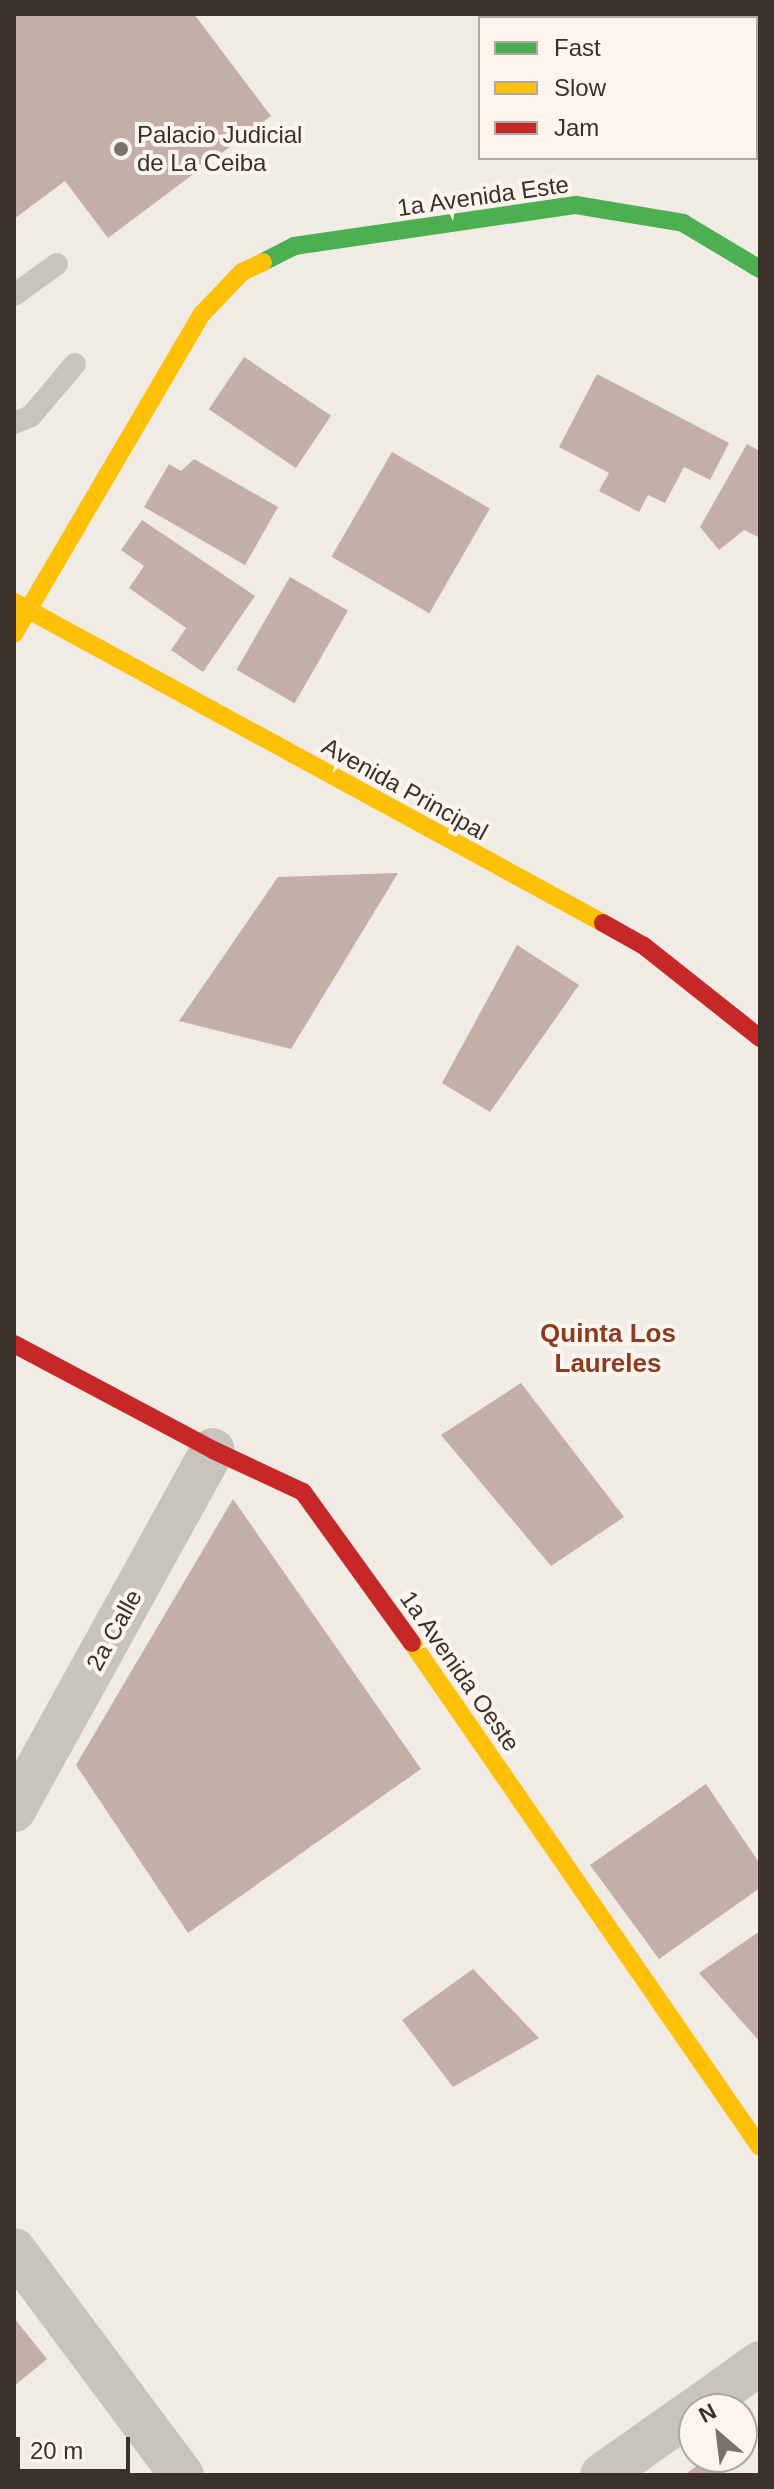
<!DOCTYPE html>
<html>
<head>
<meta charset="utf-8">
<style>
	body { margin:0 }
	#map { position:relative; width:774px; height:2489px; overflow:hidden; background:#f0ebe5; font-family:Helvetica,sans-serif }
	div>[style] { position:absolute }
	[style*='--x'] { left:calc(var(--x)*1px); top:calc(var(--y)*1px); width:calc(var(--w)*1px); rotate:calc(var(--a)*1deg) }
	.building>* { inset:0; background:#c3afa7; transform-origin:0 0 }
	.lane>* { height:22px; margin:-11px; padding:0 11px; transform-origin:11px; border-radius:11px; background:#c9c3be }
	.street>* { height:44px; margin:-22px; padding:0 22px; transform-origin:22px; border-radius:22px; background:#c9c3be }
	.fast>* { height:18px; margin:-9px; padding:0 9px; transform-origin:9px; border-radius:9px; background:#4caf50 }
	.slow>* { height:18px; margin:-9px; padding:0 9px; transform-origin:9px; border-radius:9px; background:#ffc107 }
	.jam>* { height:18px; margin:-9px; padding:0 9px; transform-origin:9px; border-radius:9px; background:#c62828 }
	.dots>* { width:22px; height:22px; translate:-50% -50%; box-sizing:border-box; border:4px solid #fbf5ee; border-radius:50% }
	span { translate:-50% -50%; white-space:nowrap; text-align:center; line-height:1.15; -webkit-text-stroke:8px #fbf5ee; paint-order:stroke }
	.poi-label { font-size:24px; color:#3b302b }
	.left { translate:0 -50%; text-align:left }
	.street-label { font-size:24px; color:#3b302b }
	.neighbourhood-label { font-size:26px; color:#8c3b22; font-weight:700 }
	.frame { position:absolute; inset:0; border:16px solid #3b302b; pointer-events:none }
	.legend { position:absolute; left:478px; top:16px; width:280px; height:144px; box-sizing:border-box; background:#fbf5ee; border:2px solid #aea6a0; margin:0; padding:10px 14px; list-style:none; font-size:24px; color:#3b302b }
	.legend li { display:flex; align-items:center; gap:16px; height:40px }
	.legend b { width:40px; border:2px solid #aea6a0 }
	.north { position:absolute; left:678px; top:2393px; width:80px; height:80px; box-sizing:border-box; background:#fbf5ee; border:2px solid #aea6a0; border-radius:50%; rotate:332deg; font-size:22px; font-weight:700; line-height:32px; text-align:center; color:#3b302b }
	.north::after { content:''; display:block; margin:auto; width:28px; height:36px; background:#7a716c; clip-path:polygon(50% 0,100% 100%,50% 72%,0 100%) }
	.scale { position:absolute; left:16px; top:2437px; width:114px; height:36px; box-sizing:border-box; border:4px solid #3b302b; border-top:0; padding-left:10px; font-size:24px; line-height:28px; white-space:nowrap; color:#3b302b; -webkit-text-stroke:6px #fbf5ee; paint-order:stroke }
</style>
</head>
<body>
<div id="map">
	<div class="building">
		<div style="clip-path:polygon(14px 14px,194px 14px,271px 116px,108px 238px,65px 181px,14px 219px)"></div>
		<div style="left:244px;top:357px;width:105px;height:63px;rotate:34deg"></div>
		<div style="clip-path:polygon(597px 374px,729px 443px,710px 480px,684px 467px,665px 503px,648px 495px,639px 512px,599px 491px,609px 473px,559px 447px)"></div>
		<div style="clip-path:polygon(747px 444px,760px 451px,760px 538px,744px 530px,719px 550px,700px 527px)"></div>
		<div style="left:392px;top:452px;width:113px;height:121px;rotate:30deg"></div>
		<div style="clip-path:polygon(194px 459px,278px 507px,245px 565px,144px 507px,169px 464px,181px 471px)"></div>
		<div style="clip-path:polygon(142px 520px,255px 596px,203px 672px,171px 650px,186px 628px,129px 588px,144px 566px,121px 550px)"></div>
		<div style="left:290px;top:577px;width:67px;height:107px;rotate:30deg"></div>
		<div style="clip-path:polygon(398px 873px,291px 1049px,179px 1021px,278px 877px)"></div>
		<div style="clip-path:polygon(517px 945px,579px 985px,490px 1112px,442px 1083px)"></div>
		<div style="clip-path:polygon(521px 1383px,624px 1517px,551px 1566px,441px 1435px)"></div>
		<div style="clip-path:polygon(233px 1499px,421px 1769px,188px 1933px,76px 1765px)"></div>
		<div style="clip-path:polygon(706px 1784px,760px 1864px,760px 1888px,659px 1959px,590px 1865px)"></div>
		<div style="clip-path:polygon(760px 1931px,760px 2042px,699px 1973px)"></div>
		<div style="clip-path:polygon(473px 1969px,539px 2038px,453px 2087px,402px 2020px)"></div>
		<div style="clip-path:polygon(14px 2318px,47px 2359px,14px 2386px)"></div>
		<div style="clip-path:polygon(710px 2457px,714px 2457px,726px 2475px,684px 2475px)"></div>
	</div>
	<div class="lane">
		<div style="--x:14;--y:295;--w:53;--a:-35.8"></div>
		<div style="--x:14;--y:423;--w:18;--a:-22"></div>
		<div style="--x:31;--y:416;--w:68;--a:-49.8"></div>
	</div>
	<div class="street">
		<div style="--x:14;--y:1810;--w:411;--a:-61.1"></div>
		<div style="--x:14;--y:2250;--w:281;--a:53.3"></div>
		<div style="--x:696;--y:2409;--w:79;--a:-35.7"></div>
		<div style="--x:602;--y:2475;--w:113;--a:-35.2"></div>
	</div>
	<div class="fast">
		<div style="--x:263;--y:262;--w:35;--a:-27"></div>
		<div style="--x:294;--y:246;--w:285;--a:-8.3"></div>
		<div style="--x:576;--y:205;--w:109;--a:9.5"></div>
		<div style="--x:683;--y:223;--w:90;--a:30.9"></div>
	</div>
	<div class="slow">
		<div style="--x:14;--y:602;--w:671;--a:28.59"></div>
		<div style="--x:14;--y:634;--w:371;--a:-59.6"></div>
		<div style="--x:202;--y:314;--w:58;--a:-46.4"></div>
		<div style="--x:242;--y:272;--w:23;--a:-25"></div>
		<div style="--x:412;--y:1643;--w:612;--a:55.38"></div>
	</div>
	<div class="jam">
		<div style="--x:603;--y:923;--w:47;--a:29.3"></div>
		<div style="--x:644;--y:946;--w:148;--a:38.4"></div>
		<div style="--x:14;--y:1344;--w:225;--a:28"></div>
		<div style="--x:213;--y:1450;--w:99;--a:25"></div>
		<div style="--x:303;--y:1492;--w:186;--a:54.2"></div>
	</div>
	<div class="dots">
		<div style="left:121px;top:149px;background:#7a716c"></div>
	</div>
	<div class="poi-label">
		<span class="left" style="left:137px;top:149px">Palacio Judicial<br>de La Ceiba</span>
	</div>
	<div class="street-label">
		<span style="left:483px;top:196px;rotate:-8deg">1a Avenida Este</span>
		<span style="left:405px;top:789px;rotate:29deg">Avenida Principal</span>
		<span style="left:114px;top:1630px;rotate:-61deg">2a Calle</span>
		<span style="left:460px;top:1671px;rotate:55deg">1a Avenida Oeste</span>
	</div>
	<div class="neighbourhood-label">
		<span style="left:608px;top:1349px">Quinta Los<br>Laureles</span>
	</div>
	<div class="frame"></div>
	<ul class="legend">
	<li><b style="height:10px;background:#4caf50"></b>Fast</li>
	<li><b style="height:10px;background:#ffc107"></b>Slow</li>
	<li><b style="height:10px;background:#c62828"></b>Jam</li>
	</ul>
	<div class="north">N</div>
	<div class="scale">20 m</div>
</div>
</body>
</html>
